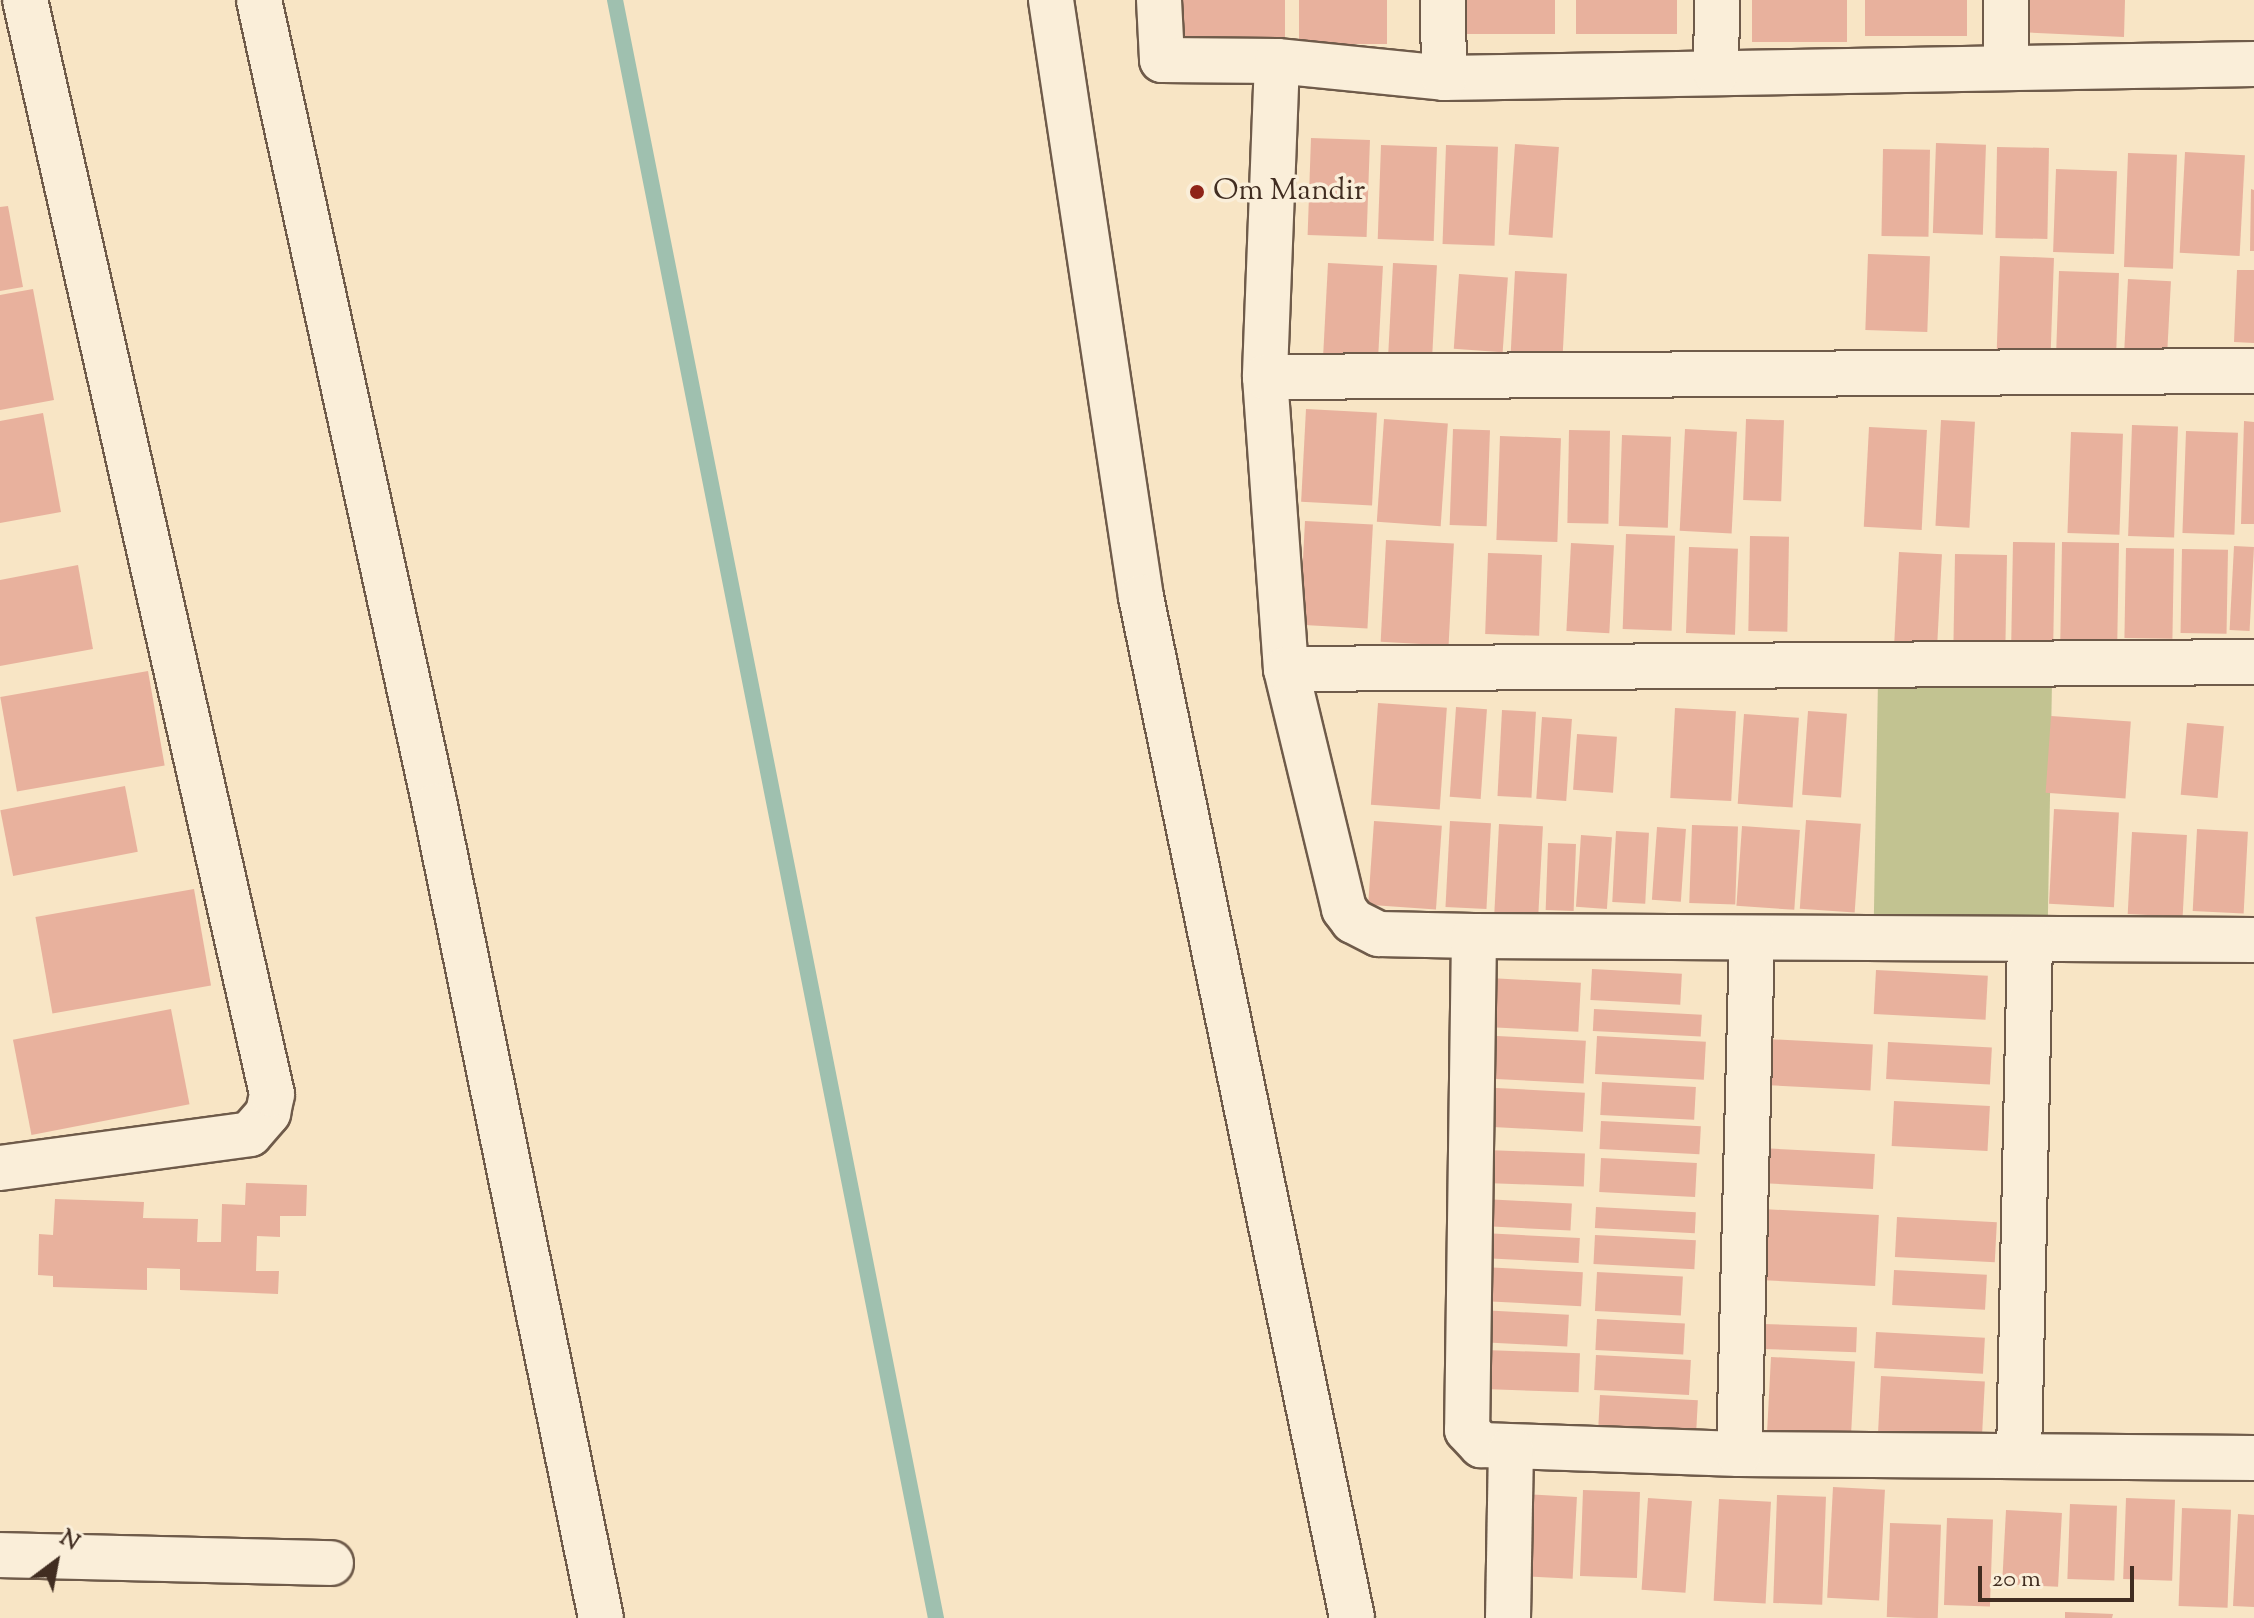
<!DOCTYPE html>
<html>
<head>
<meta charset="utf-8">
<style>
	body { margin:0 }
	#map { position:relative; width:2254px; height:1618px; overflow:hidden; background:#f8e5c5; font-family:"Sorts Mill Goudy",serif }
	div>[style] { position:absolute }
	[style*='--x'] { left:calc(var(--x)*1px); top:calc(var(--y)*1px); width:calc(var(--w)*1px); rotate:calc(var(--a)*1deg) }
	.green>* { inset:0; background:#c2c391; transform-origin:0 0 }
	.stream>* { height:16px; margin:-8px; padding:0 8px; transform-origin:8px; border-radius:8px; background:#9fc0af }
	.building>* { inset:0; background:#e8b19d; transform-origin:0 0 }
	.roads { filter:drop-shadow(2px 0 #6f5b4a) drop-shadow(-2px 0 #6f5b4a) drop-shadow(0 2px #6f5b4a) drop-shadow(0 -2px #6f5b4a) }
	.minor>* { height:44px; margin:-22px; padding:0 22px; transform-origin:22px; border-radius:22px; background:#faeed9 }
	.dots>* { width:22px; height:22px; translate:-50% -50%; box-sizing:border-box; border:4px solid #faeed9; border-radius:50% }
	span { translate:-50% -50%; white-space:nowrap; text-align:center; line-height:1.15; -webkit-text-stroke:7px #faeed9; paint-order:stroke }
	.poi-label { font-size:30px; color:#412d21 }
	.left { translate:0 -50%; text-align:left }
	.north { position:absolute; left:16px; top:1522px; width:80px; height:80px; -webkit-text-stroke:6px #faeed9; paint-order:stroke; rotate:32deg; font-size:22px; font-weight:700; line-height:32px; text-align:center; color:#412d21 }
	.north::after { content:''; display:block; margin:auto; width:28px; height:36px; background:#412d21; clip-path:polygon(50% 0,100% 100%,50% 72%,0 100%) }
	.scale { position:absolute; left:1978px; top:1566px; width:156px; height:36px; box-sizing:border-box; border:4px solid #412d21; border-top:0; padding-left:10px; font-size:24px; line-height:28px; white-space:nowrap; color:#412d21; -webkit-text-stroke:6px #faeed9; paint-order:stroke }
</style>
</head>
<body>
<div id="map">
	<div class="green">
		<div style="left:1878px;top:680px;width:174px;height:238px;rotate:1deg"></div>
	</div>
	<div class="stream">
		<div style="--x:615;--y:0;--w:1650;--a:78.78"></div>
	</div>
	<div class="building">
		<div style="left:1180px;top:0;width:105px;height:41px"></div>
		<div style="left:1299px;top:0;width:88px;height:44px"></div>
		<div style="left:1467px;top:0;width:88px;height:34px"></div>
		<div style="left:1576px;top:0;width:101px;height:34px"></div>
		<div style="left:1752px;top:0;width:95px;height:42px"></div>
		<div style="left:1865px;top:0;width:102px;height:36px"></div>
		<div style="clip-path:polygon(2020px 0,2125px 0,2124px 37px,2018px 32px)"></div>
		<div style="left:1311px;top:138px;width:59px;height:97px;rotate:2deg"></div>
		<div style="left:1936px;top:143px;width:50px;height:90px;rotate:2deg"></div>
		<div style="left:1515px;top:144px;width:44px;height:91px;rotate:4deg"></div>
		<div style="left:1381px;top:145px;width:56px;height:94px;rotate:2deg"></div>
		<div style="left:1446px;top:145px;width:52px;height:99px;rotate:2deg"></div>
		<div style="left:1997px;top:147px;width:52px;height:91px;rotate:1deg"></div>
		<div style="left:1883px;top:149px;width:47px;height:87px;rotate:1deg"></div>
		<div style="left:2185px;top:152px;width:60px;height:101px;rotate:3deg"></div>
		<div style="left:2128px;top:153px;width:49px;height:114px;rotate:2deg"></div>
		<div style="left:2056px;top:169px;width:61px;height:83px;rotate:2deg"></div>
		<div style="clip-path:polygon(2251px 189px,2254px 190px,2254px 251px,2250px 251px)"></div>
		<div style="clip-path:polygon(8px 206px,23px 287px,0 291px,0 207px)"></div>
		<div style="left:1868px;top:254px;width:62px;height:76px;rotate:2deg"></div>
		<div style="left:2000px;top:256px;width:54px;height:107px;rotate:2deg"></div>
		<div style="left:1328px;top:263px;width:55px;height:96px;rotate:3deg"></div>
		<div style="left:1393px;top:263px;width:44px;height:91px;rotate:3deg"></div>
		<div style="clip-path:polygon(2237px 270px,2254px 270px,2254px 343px,2234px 342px)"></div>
		<div style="left:1515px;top:271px;width:52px;height:81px;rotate:3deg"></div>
		<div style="left:2059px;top:271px;width:60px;height:96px;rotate:2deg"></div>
		<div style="left:1459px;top:274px;width:49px;height:75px;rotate:4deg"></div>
		<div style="left:2128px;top:279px;width:43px;height:83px;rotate:3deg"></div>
		<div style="clip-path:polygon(33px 289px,54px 400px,0 410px,0 295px)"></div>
		<div style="left:1306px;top:409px;width:71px;height:93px;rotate:3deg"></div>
		<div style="clip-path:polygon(43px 413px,61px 512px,0 523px,0 421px)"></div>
		<div style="left:1384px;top:419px;width:64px;height:103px;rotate:4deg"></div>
		<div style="left:1746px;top:419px;width:38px;height:81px;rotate:2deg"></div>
		<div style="left:1941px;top:420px;width:34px;height:106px;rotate:3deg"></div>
		<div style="clip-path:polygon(2244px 421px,2254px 422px,2254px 524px,2241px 524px)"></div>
		<div style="left:2132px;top:425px;width:46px;height:111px;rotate:2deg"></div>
		<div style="left:1869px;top:427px;width:58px;height:100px;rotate:3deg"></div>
		<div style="left:1453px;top:429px;width:37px;height:96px;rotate:2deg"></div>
		<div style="left:1685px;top:429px;width:52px;height:102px;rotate:3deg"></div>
		<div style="left:1569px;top:430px;width:41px;height:93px;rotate:1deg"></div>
		<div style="left:2186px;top:431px;width:52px;height:102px;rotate:2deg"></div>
		<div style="left:2071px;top:432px;width:52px;height:101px;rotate:2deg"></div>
		<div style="left:1622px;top:435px;width:49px;height:91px;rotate:2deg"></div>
		<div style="left:1500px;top:436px;width:61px;height:104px;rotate:2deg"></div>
		<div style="left:1305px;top:521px;width:68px;height:104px;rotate:3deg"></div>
		<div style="left:1626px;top:534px;width:49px;height:95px;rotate:2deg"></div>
		<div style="left:1750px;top:536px;width:39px;height:95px;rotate:1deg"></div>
		<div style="left:1386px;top:540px;width:68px;height:102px;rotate:3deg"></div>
		<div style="left:2013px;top:542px;width:42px;height:103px;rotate:1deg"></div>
		<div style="left:2062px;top:542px;width:57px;height:102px;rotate:1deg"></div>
		<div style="left:1571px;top:543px;width:43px;height:88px;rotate:3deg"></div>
		<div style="left:2234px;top:546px;width:20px;height:84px;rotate:3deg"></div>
		<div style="left:1689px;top:547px;width:49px;height:86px;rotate:2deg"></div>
		<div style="left:2126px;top:548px;width:48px;height:90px;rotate:1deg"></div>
		<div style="left:2182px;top:549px;width:46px;height:84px;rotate:1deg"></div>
		<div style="left:1899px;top:552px;width:43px;height:90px;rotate:3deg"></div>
		<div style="left:1488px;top:553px;width:54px;height:81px;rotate:2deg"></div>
		<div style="left:1955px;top:554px;width:52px;height:93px;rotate:1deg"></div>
		<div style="clip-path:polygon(78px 565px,93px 649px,0 666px,0 580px)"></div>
		<div style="left:148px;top:671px;width:96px;height:150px;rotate:80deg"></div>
		<div style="left:1378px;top:703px;width:69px;height:102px;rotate:4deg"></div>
		<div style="left:1456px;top:707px;width:31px;height:90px;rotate:4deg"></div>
		<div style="left:1675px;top:708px;width:61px;height:90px;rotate:3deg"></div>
		<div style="left:1502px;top:710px;width:34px;height:86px;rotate:3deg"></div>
		<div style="left:1808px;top:711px;width:39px;height:84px;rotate:4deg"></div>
		<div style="left:1744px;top:714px;width:55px;height:90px;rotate:4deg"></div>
		<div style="left:2051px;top:716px;width:80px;height:77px;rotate:4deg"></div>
		<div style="left:1542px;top:717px;width:30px;height:82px;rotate:4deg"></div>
		<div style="left:2187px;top:723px;width:37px;height:72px;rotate:5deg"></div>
		<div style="left:1577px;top:734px;width:40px;height:56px;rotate:4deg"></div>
		<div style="left:125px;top:786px;width:67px;height:127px;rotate:79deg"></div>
		<div style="left:2054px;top:809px;width:65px;height:95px;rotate:3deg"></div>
		<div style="left:1806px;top:820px;width:55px;height:89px;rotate:4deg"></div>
		<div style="left:1374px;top:821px;width:68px;height:84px;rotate:4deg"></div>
		<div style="left:1450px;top:821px;width:41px;height:86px;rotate:3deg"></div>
		<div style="left:1499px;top:824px;width:44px;height:89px;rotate:3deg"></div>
		<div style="left:1692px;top:825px;width:46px;height:78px;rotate:2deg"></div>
		<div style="left:1742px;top:826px;width:58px;height:80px;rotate:4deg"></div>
		<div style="left:1657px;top:827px;width:29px;height:73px;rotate:4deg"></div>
		<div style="left:2197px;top:829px;width:51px;height:82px;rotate:3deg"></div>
		<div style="left:1616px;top:831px;width:33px;height:71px;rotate:3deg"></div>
		<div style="left:2132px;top:832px;width:55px;height:82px;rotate:3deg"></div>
		<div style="left:1581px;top:835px;width:31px;height:72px;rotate:4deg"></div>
		<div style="left:1548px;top:843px;width:28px;height:67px;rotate:2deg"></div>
		<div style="left:194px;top:889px;width:98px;height:161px;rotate:80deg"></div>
		<div style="left:1592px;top:969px;width:90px;height:31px;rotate:3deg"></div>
		<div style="left:1876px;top:970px;width:112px;height:44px;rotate:3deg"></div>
		<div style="left:1489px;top:978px;width:92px;height:49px;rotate:3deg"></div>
		<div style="left:171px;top:1009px;width:97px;height:161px;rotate:79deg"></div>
		<div style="left:1594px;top:1009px;width:108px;height:22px;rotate:3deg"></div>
		<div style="left:1478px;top:1035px;width:108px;height:43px;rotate:3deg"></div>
		<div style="left:1597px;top:1036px;width:109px;height:38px;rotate:3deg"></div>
		<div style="left:1767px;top:1039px;width:106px;height:46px;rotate:3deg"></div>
		<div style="left:1888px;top:1042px;width:104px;height:37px;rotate:3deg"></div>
		<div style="left:1602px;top:1082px;width:94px;height:33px;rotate:3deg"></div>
		<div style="left:1476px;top:1087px;width:109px;height:39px;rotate:3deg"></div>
		<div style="left:1894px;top:1101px;width:96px;height:45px;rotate:3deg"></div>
		<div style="left:1601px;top:1121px;width:100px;height:28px;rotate:3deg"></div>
		<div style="left:1761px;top:1148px;width:114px;height:35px;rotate:3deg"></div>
		<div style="left:1486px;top:1150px;width:99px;height:33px;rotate:2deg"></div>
		<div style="left:1601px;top:1158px;width:96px;height:34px;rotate:3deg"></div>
		<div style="clip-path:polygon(246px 1183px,307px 1185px,306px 1216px,280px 1216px,280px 1237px,257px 1236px,256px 1271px,279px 1271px,278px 1294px,180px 1290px,180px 1269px,147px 1268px,147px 1290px,53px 1287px,53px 1276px,38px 1275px,39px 1234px,53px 1235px,55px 1199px,144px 1202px,143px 1218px,198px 1219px,197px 1242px,221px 1242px,222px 1204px,245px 1205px)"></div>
		<div style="left:1484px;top:1199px;width:88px;height:27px;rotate:3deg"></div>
		<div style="left:1596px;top:1207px;width:100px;height:21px;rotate:3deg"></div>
		<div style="left:1763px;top:1209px;width:116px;height:71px;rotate:3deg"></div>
		<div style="left:1897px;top:1217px;width:100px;height:40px;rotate:3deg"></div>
		<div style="left:1483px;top:1233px;width:97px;height:25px;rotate:3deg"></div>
		<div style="left:1595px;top:1235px;width:101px;height:29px;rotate:3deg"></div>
		<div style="left:1483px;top:1267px;width:100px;height:34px;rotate:3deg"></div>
		<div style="left:1894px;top:1270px;width:93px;height:35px;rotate:3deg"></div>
		<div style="left:1597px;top:1272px;width:86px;height:39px;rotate:3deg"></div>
		<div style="left:1480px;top:1310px;width:89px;height:32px;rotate:3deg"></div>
		<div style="left:1597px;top:1319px;width:88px;height:31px;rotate:3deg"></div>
		<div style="left:1763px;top:1324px;width:94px;height:25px;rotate:2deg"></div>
		<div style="left:1876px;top:1332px;width:109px;height:36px;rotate:3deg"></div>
		<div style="left:1485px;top:1350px;width:95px;height:39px;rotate:2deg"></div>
		<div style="left:1596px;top:1355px;width:95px;height:35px;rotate:3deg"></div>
		<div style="left:1771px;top:1357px;width:84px;height:73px;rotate:3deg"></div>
		<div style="left:1881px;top:1376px;width:104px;height:57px;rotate:3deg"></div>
		<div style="left:1600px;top:1395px;width:98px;height:35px;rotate:3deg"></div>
		<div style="left:1833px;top:1487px;width:52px;height:111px;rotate:3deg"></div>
		<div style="left:1583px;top:1490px;width:57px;height:86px;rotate:2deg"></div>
		<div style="left:1522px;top:1494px;width:55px;height:82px;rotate:3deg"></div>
		<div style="left:1777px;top:1495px;width:49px;height:108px;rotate:2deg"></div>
		<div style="left:1648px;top:1498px;width:44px;height:92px;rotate:4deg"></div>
		<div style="left:2126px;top:1498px;width:49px;height:81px;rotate:2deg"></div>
		<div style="left:1719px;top:1499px;width:52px;height:102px;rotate:3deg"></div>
		<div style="left:2070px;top:1504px;width:47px;height:75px;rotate:2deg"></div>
		<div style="left:2182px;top:1508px;width:49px;height:98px;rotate:2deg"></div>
		<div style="left:2006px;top:1510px;width:56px;height:74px;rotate:3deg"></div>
		<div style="clip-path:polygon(2238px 1514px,2254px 1515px,2254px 1607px,2233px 1606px)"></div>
		<div style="left:1947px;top:1518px;width:46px;height:87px;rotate:2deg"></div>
		<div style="left:1890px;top:1523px;width:51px;height:94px;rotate:2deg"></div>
		<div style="clip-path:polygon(2065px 1612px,2113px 1614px,2112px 1618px,2065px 1618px)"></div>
	</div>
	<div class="roads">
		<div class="minor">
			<div style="--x:259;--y:0;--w:825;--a:77.68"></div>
			<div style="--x:435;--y:806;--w:829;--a:78.45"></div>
			<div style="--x:1051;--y:0;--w:604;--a:81.43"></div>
			<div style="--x:1141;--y:597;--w:1043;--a:78.32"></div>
			<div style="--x:1159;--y:0;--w:60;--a:87.1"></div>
			<div style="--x:1162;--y:60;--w:115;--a:0.5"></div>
			<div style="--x:1277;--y:61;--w:168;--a:5.8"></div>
			<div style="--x:1444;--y:78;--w:810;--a:-0.99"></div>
			<div style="--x:1443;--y:0;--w:78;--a:89.3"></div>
			<div style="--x:2006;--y:0;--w:68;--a:90"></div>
			<div style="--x:1277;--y:61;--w:316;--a:92.2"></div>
			<div style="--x:1265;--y:377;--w:293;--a:85.9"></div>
			<div style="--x:1286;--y:669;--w:247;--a:76.4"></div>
			<div style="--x:1344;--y:909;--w:15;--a:53"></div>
			<div style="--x:1353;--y:921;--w:29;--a:27"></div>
			<div style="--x:1379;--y:934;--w:95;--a:1.2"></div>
			<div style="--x:1474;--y:936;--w:780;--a:0.29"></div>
			<div style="--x:1716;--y:73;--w:73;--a:-89.2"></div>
			<div style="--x:1265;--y:377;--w:989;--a:-0.35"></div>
			<div style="--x:1286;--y:669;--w:968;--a:-0.41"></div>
			<div style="--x:1474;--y:936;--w:494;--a:90.8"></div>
			<div style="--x:1467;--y:1430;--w:21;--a:47"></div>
			<div style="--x:1481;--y:1445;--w:258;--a:2"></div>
			<div style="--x:1739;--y:1454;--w:515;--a:0.45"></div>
			<div style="--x:0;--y:1168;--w:252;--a:-7.7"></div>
			<div style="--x:250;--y:1134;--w:28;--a:-49"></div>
			<div style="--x:268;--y:1113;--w:19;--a:-78"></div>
			<div style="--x:272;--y:1094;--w:1122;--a:-102.72"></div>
			<div style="--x:1739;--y:1454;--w:516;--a:-88.56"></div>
			<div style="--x:2019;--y:1456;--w:516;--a:-88.78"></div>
			<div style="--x:0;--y:1555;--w:331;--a:1.4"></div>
			<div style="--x:1508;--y:1618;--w:169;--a:-89"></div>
		</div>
	</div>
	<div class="dots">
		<div style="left:1197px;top:192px;background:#8f2418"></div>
	</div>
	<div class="poi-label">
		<span class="left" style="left:1213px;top:192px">Om Mandir</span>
	</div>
	<div class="north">N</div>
	<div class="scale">20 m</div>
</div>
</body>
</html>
